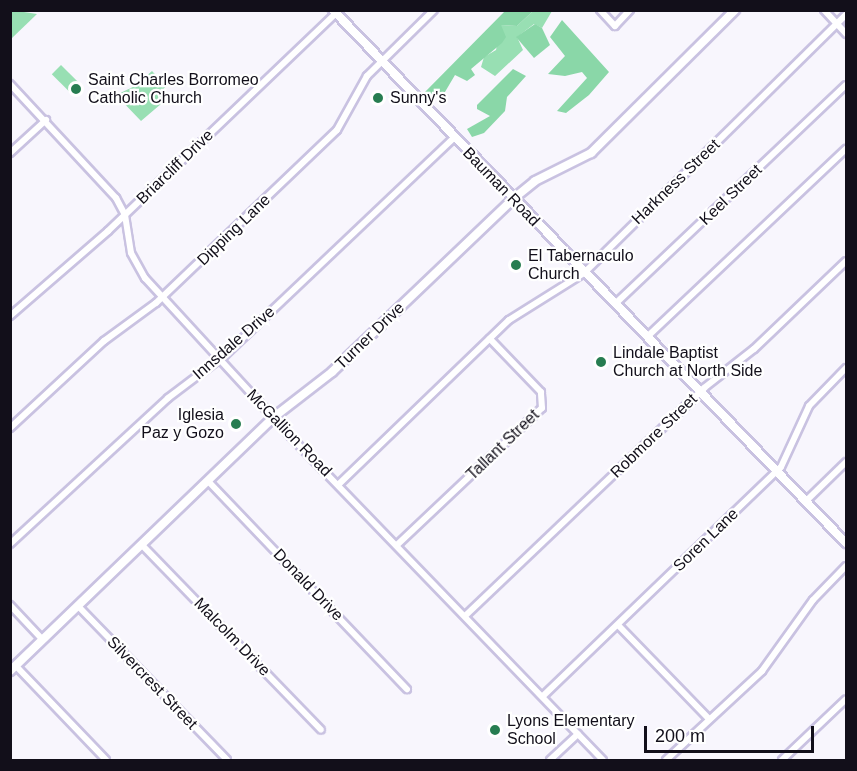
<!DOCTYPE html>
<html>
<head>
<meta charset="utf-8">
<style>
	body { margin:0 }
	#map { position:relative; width:857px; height:771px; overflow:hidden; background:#f8f6fd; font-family:Helvetica,sans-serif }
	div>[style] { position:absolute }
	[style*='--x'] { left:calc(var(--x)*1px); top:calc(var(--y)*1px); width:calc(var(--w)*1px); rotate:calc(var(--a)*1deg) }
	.green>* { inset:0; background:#98dfb3; transform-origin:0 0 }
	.forest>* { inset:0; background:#8ad7a8 }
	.roads { filter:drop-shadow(2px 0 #c9c2e1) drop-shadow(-2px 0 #c9c2e1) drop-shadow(0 2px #c9c2e1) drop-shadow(0 -2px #c9c2e1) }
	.minor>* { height:6px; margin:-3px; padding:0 3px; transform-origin:3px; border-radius:3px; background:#fff }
	.tertiary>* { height:8px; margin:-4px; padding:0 4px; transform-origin:4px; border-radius:4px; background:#fff }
	.dots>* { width:16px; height:16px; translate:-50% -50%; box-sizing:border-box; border:3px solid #fff; border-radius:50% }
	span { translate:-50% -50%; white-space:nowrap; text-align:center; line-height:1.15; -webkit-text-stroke:4.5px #fff; paint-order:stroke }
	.poi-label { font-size:16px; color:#120f1a }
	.left { translate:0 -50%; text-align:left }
	.right { translate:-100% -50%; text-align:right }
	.street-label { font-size:16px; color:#120f1a }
	.frame { position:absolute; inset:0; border:12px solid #120f1a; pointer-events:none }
	.scale { position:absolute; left:644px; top:726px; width:170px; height:27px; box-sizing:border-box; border:3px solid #120f1a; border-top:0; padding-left:8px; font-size:18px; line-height:21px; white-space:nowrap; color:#120f1a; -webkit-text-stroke:4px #fff; paint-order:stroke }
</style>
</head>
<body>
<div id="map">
	<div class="green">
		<div style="clip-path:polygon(11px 10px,37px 14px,11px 39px,10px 11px)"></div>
		<div style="clip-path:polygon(533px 11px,552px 11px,542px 28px,534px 24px,517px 37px,523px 50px,495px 76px,481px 67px,484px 57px,496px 50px,501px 25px,517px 26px)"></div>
		<div style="left:61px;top:65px;width:27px;height:13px;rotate:45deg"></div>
		<div style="clip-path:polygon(152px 71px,166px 86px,161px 92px,168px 98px,141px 121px,116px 95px,135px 86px)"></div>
	</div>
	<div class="forest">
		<div style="clip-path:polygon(505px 11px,533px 11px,517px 26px,501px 25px,506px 37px,502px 43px,471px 69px,475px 75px,467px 81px,455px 75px,442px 97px,424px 93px)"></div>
		<div style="clip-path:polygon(562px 20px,609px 72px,589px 95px,566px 113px,557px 111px,587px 78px,582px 72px,565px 76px,548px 74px,565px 56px,550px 37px)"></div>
		<div style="clip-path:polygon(535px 24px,542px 28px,550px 45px,534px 58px,516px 37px)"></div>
		<div style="clip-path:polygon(513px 69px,526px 76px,507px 97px,505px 111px,484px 133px,472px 137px,467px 129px,490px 116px,477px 109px,477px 105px)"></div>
	</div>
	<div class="roads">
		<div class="minor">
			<div style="--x:600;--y:10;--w:22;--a:47"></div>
			<div style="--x:615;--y:26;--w:22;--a:-47"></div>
			<div style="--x:824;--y:10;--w:33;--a:47"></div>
			<div style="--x:10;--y:84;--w:156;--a:47.1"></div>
			<div style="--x:116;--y:198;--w:19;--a:62"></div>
			<div style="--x:125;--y:215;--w:38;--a:81"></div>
			<div style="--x:131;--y:253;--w:29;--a:61"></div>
			<div style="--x:145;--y:278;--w:216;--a:47.4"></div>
			<div style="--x:291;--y:437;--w:449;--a:46"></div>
			<div style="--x:10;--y:153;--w:49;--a:-42.5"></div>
			<div style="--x:615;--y:304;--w:318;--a:-43.5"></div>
			<div style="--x:10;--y:316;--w:130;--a:-40.9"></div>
			<div style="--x:108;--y:231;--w:314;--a:-43.7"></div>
			<div style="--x:647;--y:337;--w:274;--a:-43.4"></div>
			<div style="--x:10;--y:428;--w:128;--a:-42.8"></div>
			<div style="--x:104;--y:341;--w:64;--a:-36.2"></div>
			<div style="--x:156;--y:303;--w:250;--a:-43.7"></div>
			<div style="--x:337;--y:130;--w:62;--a:-60.9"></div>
			<div style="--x:367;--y:76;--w:94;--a:-44.6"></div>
			<div style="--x:208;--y:481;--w:288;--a:46.3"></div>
			<div style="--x:339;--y:484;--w:236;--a:-44"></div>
			<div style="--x:509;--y:320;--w:89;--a:-32.1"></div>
			<div style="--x:584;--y:273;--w:368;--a:-44.6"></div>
			<div style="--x:806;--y:501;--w:56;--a:-44.3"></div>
			<div style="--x:10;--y:544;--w:215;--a:-42.7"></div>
			<div style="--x:168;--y:398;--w:71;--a:-37"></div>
			<div style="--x:225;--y:355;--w:315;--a:-43.5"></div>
			<div style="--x:398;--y:544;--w:198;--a:-43.4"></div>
			<div style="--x:542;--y:408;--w:16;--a:-94"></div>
			<div style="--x:541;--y:392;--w:74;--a:-133.9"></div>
			<div style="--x:142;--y:545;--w:257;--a:45.9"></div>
			<div style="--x:10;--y:605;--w:48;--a:46.7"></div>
			<div style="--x:78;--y:606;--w:214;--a:45.9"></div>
			<div style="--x:466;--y:615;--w:329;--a:-43.6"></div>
			<div style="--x:704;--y:388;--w:63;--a:-38"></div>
			<div style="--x:754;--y:349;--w:127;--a:-43.7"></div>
			<div style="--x:618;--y:625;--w:131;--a:45.9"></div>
			<div style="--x:16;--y:666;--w:130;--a:46.2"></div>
			<div style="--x:543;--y:696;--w:330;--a:-43.9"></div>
			<div style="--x:781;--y:467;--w:67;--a:-65.3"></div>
			<div style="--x:809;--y:406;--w:53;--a:-45.8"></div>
			<div style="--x:550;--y:760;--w:38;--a:-43"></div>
			<div style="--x:666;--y:760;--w:131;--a:-42.8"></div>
			<div style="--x:762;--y:671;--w:87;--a:-54.3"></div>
			<div style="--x:813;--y:600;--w:47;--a:-45.9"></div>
			<div style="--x:782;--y:760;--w:88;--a:-43.6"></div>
		</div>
		<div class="tertiary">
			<div style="--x:333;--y:10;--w:740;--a:46.1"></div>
			<div style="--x:10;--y:671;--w:366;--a:-43.9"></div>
			<div style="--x:274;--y:417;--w:73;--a:-37.8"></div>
			<div style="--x:332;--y:372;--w:250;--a:-43.7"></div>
			<div style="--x:513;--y:199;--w:28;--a:-39"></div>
			<div style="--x:535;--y:181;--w:63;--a:-26.6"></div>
			<div style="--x:591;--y:153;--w:203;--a:-44.8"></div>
		</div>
	</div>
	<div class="dots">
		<div style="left:76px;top:89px;background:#277d51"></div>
		<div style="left:378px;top:98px;background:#277d51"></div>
		<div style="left:516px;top:265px;background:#277d51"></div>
		<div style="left:601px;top:362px;background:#277d51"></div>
		<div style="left:236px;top:424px;background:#277d51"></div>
		<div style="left:495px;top:730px;background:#277d51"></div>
	</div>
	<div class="poi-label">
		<span class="left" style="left:88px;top:89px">Saint Charles Borromeo<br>Catholic Church</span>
		<span class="left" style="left:390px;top:98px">Sunny's</span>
		<span class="left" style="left:528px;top:265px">El Tabernaculo<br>Church</span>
		<span class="left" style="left:613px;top:362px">Lindale Baptist<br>Church at North Side</span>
		<span class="right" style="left:224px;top:424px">Iglesia<br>Paz y Gozo</span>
		<span class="left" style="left:507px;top:730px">Lyons Elementary<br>School</span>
	</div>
	<div class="street-label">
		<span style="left:175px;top:167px;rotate:-44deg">Briarcliff Drive</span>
		<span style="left:676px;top:182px;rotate:-44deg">Harkness Street</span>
		<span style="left:501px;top:187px;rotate:46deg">Bauman Road</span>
		<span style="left:731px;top:195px;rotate:-44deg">Keel Street</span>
		<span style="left:234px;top:230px;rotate:-44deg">Dipping Lane</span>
		<span style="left:370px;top:336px;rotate:-44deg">Turner Drive</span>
		<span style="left:234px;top:343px;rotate:-41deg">Innsdale Drive</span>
		<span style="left:289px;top:433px;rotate:46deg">McGallion Road</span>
		<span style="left:654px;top:436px;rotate:-44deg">Robmore Street</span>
		<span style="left:503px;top:445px;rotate:-44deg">Tallant Street</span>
		<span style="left:706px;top:540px;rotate:-44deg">Soren Lane</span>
		<span style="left:308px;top:585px;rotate:46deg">Donald Drive</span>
		<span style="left:232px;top:637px;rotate:46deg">Malcolm Drive</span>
		<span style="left:152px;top:683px;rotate:46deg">Silvercrest Street</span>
	</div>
	<div class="frame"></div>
	<div class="scale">200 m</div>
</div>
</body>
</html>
